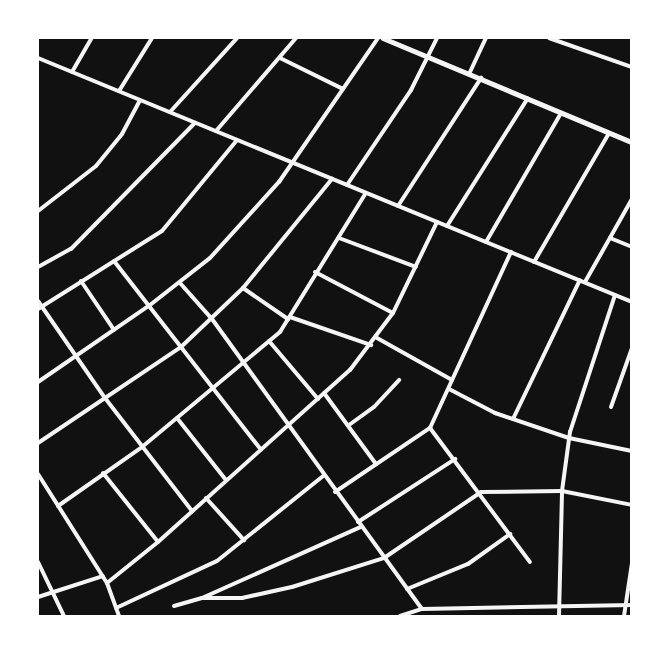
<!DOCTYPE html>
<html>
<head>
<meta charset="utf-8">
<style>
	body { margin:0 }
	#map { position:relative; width:669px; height:654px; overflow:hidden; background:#111; font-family:"Noto Sans",sans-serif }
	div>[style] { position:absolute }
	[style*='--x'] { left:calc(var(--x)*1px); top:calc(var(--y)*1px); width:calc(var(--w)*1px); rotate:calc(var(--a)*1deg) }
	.minor>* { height:4px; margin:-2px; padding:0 2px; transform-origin:2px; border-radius:2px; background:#f5f5f5 }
	.tertiary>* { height:4.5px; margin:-2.25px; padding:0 2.25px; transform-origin:2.25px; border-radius:2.25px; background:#f5f5f5 }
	span { translate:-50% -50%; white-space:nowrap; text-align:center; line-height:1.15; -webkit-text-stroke:4px #fff; paint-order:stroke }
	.frame { position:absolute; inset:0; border:39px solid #fff; pointer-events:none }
</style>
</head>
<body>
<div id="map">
	<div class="minor">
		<div style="--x:549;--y:38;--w:88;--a:19.3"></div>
		<div style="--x:38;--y:58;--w:642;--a:22.33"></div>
		<div style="--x:280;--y:58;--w:70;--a:26.2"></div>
		<div style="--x:72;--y:72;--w:39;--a:-60"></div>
		<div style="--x:470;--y:72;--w:38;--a:-65"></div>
		<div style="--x:119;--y:91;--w:62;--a:-58.1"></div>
		<div style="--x:170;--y:112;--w:100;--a:-47.8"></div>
		<div style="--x:216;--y:131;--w:123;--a:-49.3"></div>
		<div style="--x:347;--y:185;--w:115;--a:-56"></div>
		<div style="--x:411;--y:90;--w:58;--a:-63.4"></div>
		<div style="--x:398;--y:206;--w:153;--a:-57"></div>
		<div style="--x:38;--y:211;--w:73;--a:-37.8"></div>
		<div style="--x:96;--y:166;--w:41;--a:-50.9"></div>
		<div style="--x:122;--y:134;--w:38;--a:-62"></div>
		<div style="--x:447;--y:226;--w:151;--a:-57.7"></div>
		<div style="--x:339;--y:238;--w:82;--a:20.6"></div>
		<div style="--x:610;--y:238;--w:24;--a:22"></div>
		<div style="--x:486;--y:242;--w:149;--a:-59.8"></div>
		<div style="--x:114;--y:261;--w:239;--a:52.1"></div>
		<div style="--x:534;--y:262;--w:149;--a:-59.8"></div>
		<div style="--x:38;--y:267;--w:38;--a:-29"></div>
		<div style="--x:71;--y:249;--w:177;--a:-45.5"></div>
		<div style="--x:315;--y:272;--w:88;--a:27.7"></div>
		<div style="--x:81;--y:281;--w:59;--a:56"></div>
		<div style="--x:585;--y:282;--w:95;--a:-60.5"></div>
		<div style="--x:180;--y:283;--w:48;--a:48.4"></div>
		<div style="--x:212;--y:319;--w:358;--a:54.1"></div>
		<div style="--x:243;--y:288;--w:55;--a:34.6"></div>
		<div style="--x:38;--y:301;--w:118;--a:55.4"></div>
		<div style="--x:105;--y:398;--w:143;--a:52.4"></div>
		<div style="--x:38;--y:309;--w:146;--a:-32.2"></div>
		<div style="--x:162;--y:231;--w:118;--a:-50.5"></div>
		<div style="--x:290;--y:317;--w:86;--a:19.1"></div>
		<div style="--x:377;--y:338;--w:86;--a:29.2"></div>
		<div style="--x:269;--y:341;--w:76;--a:49.8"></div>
		<div style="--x:38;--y:382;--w:136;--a:-34.5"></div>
		<div style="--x:150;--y:305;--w:76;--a:-38.1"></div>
		<div style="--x:210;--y:258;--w:103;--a:-47.8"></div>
		<div style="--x:279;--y:182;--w:175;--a:-55.5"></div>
		<div style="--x:449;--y:389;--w:52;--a:27.6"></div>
		<div style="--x:495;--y:413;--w:78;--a:18.7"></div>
		<div style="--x:569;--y:438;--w:64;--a:11.7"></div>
		<div style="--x:324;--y:393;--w:88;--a:53.8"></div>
		<div style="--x:611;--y:407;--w:63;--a:-70.4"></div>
		<div style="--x:177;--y:418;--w:79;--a:51.7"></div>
		<div style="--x:513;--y:419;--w:154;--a:-64.3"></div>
		<div style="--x:349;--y:425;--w:31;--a:-36"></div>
		<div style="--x:374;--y:407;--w:37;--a:-47"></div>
		<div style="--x:430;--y:428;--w:167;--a:53.3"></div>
		<div style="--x:38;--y:443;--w:172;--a:-33.9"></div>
		<div style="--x:181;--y:347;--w:86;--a:-43.6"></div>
		<div style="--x:243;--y:288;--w:141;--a:-50.8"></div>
		<div style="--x:103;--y:473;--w:88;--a:51.4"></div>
		<div style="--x:38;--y:474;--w:129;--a:57.7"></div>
		<div style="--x:107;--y:583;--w:35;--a:70"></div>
		<div style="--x:335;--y:492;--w:115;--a:-34"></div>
		<div style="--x:430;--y:428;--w:194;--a:-65.3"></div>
		<div style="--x:206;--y:498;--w:57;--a:47.9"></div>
		<div style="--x:58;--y:506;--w:103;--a:-35.1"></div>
		<div style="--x:142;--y:447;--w:180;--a:-39.8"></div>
		<div style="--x:280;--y:332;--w:163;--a:-58.3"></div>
		<div style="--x:358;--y:522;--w:116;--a:-33"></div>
		<div style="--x:38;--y:562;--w:60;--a:64.3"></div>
		<div style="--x:107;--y:583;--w:65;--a:-38.8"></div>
		<div style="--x:158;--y:542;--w:258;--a:-41.9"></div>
		<div style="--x:350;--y:370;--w:71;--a:-53"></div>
		<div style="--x:393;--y:313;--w:101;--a:-64.2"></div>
		<div style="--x:407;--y:589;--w:66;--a:-22.3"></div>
		<div style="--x:468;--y:564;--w:52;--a:-35.5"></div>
		<div style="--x:38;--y:597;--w:68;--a:-17.9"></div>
		<div style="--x:202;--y:598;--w:40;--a:0"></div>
		<div style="--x:242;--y:598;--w:51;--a:-12.4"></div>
		<div style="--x:292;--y:587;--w:96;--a:-17.5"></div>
		<div style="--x:384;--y:558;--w:117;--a:-34.2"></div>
		<div style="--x:481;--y:492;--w:81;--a:-0.7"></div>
		<div style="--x:562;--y:491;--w:71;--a:11.3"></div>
		<div style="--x:174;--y:606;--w:29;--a:-16"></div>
		<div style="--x:202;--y:598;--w:174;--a:-24.1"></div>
		<div style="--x:116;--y:608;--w:111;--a:-25"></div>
		<div style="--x:217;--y:561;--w:136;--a:-38.7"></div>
		<div style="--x:400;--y:616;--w:23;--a:-18"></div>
		<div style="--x:422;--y:609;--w:210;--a:-1.1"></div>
		<div style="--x:559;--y:616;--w:125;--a:-88.6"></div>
		<div style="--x:562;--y:491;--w:60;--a:-82.3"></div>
		<div style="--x:570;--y:432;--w:144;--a:-71.8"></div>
		<div style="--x:624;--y:616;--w:54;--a:-81.4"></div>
	</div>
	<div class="tertiary">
		<div style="--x:383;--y:38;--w:270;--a:22.7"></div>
	</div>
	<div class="frame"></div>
</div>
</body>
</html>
